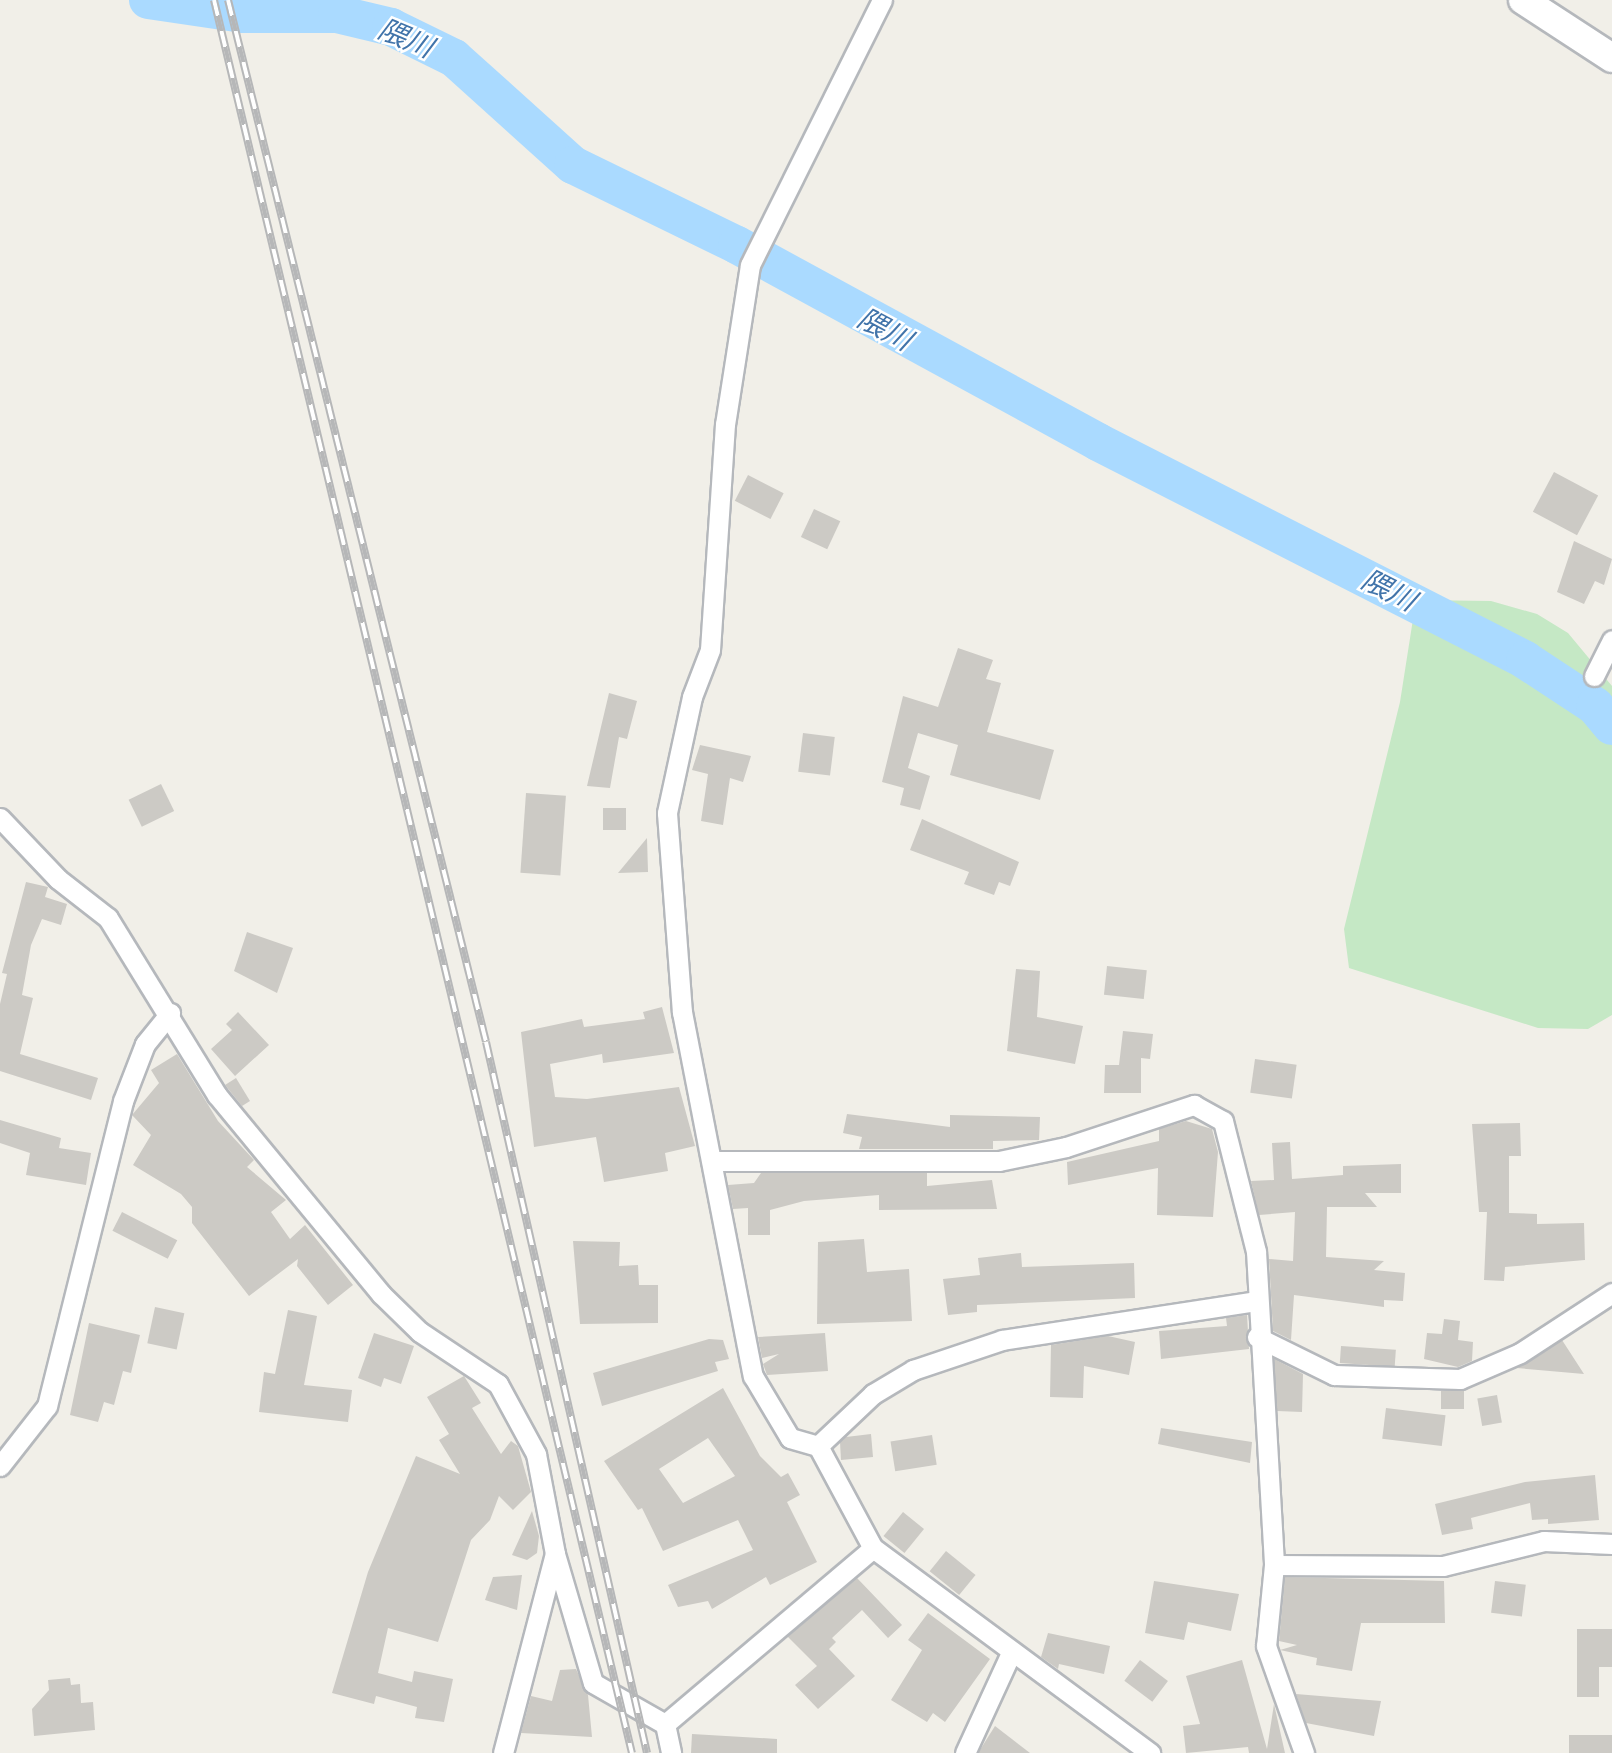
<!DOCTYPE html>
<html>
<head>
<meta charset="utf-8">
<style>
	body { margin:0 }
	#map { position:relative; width:1612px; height:1753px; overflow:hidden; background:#f1efe8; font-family:"Space Grotesk","Noto Sans JP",sans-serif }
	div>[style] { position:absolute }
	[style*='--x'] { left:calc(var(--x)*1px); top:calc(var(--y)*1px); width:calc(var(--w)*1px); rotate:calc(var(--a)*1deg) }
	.green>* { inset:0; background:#c5e8c5 }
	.river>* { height:38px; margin:-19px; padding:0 19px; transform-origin:19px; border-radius:19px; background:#aadaff }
	.building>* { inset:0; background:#cccac5; transform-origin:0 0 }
	.roads { filter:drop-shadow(2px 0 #b5b8bc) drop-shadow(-2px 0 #b5b8bc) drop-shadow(0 2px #b5b8bc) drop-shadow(0 -2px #b5b8bc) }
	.street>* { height:19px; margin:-9.5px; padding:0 9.5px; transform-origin:9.5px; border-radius:9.5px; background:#fff }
	.secondary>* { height:28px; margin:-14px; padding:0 14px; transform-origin:14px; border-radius:14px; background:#fff }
	.rail>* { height:8px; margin-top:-4px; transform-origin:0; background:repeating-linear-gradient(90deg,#fff 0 16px,#b6b7b8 0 32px); box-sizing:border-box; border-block:2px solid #b6b7b8 }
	span { translate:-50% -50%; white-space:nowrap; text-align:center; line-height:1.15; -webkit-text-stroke:5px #fff; paint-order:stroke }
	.water-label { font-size:28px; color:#4174aa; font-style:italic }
</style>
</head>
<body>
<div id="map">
	<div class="green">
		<div style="clip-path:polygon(1416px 600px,1491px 601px,1537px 614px,1568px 633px,1612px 686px,1612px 1015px,1588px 1029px,1538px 1028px,1349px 968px,1344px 929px,1400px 702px)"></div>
	</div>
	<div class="river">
		<div style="--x:148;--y:0;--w:96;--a:8.4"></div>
		<div style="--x:243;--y:14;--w:94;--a:0"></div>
		<div style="--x:337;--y:14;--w:56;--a:13.5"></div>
		<div style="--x:391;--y:27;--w:70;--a:26.2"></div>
		<div style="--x:454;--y:58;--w:160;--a:42"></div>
		<div style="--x:573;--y:165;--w:182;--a:26"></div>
		<div style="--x:737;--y:245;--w:411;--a:28.6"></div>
		<div style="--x:1098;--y:442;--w:479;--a:27"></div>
		<div style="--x:1525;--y:660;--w:84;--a:33.3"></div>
		<div style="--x:1595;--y:706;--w:26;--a:50"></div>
	</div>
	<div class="building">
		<div style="left:1554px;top:472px;width:50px;height:45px;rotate:28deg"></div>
		<div style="left:748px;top:475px;width:40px;height:29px;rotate:27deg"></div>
		<div style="left:814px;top:509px;width:29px;height:31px;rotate:25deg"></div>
		<div style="clip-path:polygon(1574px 541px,1612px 559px,1604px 585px,1595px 581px,1584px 604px,1557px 592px)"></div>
		<div style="clip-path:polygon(958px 648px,993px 660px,986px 679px,1001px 683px,987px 732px,1054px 750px,1040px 800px,950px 775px,958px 745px,918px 733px,908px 768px,930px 776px,920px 810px,900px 805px,904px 788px,882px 782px,903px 696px,938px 707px)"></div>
		<div style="clip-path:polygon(609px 693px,637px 701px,627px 739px,619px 737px,610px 788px,587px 786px)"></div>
		<div style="left:803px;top:733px;width:32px;height:39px;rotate:7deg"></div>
		<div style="clip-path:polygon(700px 745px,751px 756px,743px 782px,730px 778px,723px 825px,701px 821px,708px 774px,692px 770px)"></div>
		<div style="left:161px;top:784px;width:30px;height:36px;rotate:64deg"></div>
		<div style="left:526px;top:793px;width:40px;height:80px;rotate:4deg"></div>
		<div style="left:603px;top:808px;width:23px;height:22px"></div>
		<div style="clip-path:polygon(922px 819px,1019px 862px,1010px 886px,999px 882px,994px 895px,964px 884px,969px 872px,910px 850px)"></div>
		<div style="clip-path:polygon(647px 838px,648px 872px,618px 873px)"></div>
		<div style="clip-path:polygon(26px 882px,48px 887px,45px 897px,67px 904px,61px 925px,42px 919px,31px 945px,22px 995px,33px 998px,20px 1054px,98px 1078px,91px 1100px,0 1071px,0 1004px,7px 974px,2px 973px)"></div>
		<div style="clip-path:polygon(247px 932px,293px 948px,277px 993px,234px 971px)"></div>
		<div style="left:1107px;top:966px;width:40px;height:29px;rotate:6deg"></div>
		<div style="clip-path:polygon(1016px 969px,1040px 971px,1037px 1017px,1083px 1026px,1075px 1064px,1007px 1051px)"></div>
		<div style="clip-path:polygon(662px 1007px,674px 1053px,603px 1063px,602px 1054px,550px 1064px,555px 1097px,587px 1099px,679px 1087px,695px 1146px,665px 1153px,668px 1171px,604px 1182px,596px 1137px,534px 1147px,521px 1032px,582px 1019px,584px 1027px,645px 1019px,643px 1012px)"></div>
		<div style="clip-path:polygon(238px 1012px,269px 1045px,235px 1076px,211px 1049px,232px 1030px,226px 1024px)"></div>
		<div style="clip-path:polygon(1123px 1031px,1153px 1034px,1150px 1059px,1141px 1058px,1141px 1093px,1104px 1093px,1105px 1065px,1119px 1065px)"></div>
		<div style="clip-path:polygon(177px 1054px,218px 1121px,254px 1160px,247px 1167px,286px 1200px,271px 1212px,290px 1239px,305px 1225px,353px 1285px,328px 1305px,297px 1266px,298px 1259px,249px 1296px,192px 1223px,192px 1207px,181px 1194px,133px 1165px,151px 1135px,132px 1115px,159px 1083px,151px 1070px)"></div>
		<div style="left:1255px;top:1059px;width:42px;height:34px;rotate:8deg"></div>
		<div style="clip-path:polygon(236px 1078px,250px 1101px,242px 1106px,225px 1085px)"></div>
		<div style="clip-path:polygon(847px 1114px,950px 1127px,950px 1115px,1040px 1117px,1039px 1140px,993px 1141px,993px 1149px,859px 1149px,862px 1137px,843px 1133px)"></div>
		<div style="clip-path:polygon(0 1120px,61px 1138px,59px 1148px,91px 1153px,86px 1185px,26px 1175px,30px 1153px,0 1143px)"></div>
		<div style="clip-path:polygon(1186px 1121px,1212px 1129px,1218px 1152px,1213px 1217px,1157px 1215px,1158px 1168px,1068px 1185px,1067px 1162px,1159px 1141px,1159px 1129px)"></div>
		<div style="clip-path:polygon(1520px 1123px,1521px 1156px,1509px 1156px,1509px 1213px,1537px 1214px,1537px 1224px,1584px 1223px,1585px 1260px,1505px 1267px,1504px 1281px,1484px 1280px,1487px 1212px,1479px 1212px,1472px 1124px)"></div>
		<div style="clip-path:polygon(1290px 1142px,1292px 1179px,1343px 1175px,1343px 1166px,1401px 1164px,1401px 1193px,1365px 1193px,1377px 1207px,1327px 1207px,1326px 1257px,1384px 1261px,1374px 1270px,1405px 1273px,1403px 1301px,1384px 1300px,1384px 1307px,1294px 1295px,1291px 1340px,1273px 1331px,1269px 1259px,1293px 1261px,1295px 1212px,1259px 1215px,1251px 1181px,1274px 1180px,1272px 1143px)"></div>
		<div style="clip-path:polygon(761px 1173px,927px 1173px,927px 1186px,992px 1180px,997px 1209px,879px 1210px,879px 1195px,804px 1201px,770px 1210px,770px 1235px,748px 1235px,748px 1208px,733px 1209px,728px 1185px,754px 1183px)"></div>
		<div style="left:122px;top:1212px;width:62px;height:21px;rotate:27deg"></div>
		<div style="clip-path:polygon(864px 1239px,867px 1272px,909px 1269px,912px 1321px,817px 1324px,818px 1242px)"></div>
		<div style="clip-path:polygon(573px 1241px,620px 1242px,619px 1266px,638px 1265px,639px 1285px,658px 1285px,658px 1323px,580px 1324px)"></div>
		<div style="clip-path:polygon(1021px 1253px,1022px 1267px,1134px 1263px,1135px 1298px,977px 1305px,977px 1312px,948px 1315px,943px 1279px,980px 1275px,978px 1258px)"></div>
		<div style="left:155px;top:1307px;width:30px;height:37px;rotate:12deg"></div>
		<div style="clip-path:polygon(288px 1310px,317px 1316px,304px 1385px,352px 1390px,348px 1422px,259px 1412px,264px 1372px,275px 1374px)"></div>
		<div style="clip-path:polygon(1247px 1315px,1249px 1349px,1161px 1359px,1159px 1331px,1227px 1326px,1226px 1318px)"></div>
		<div style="clip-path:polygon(1444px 1319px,1460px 1321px,1458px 1340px,1473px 1342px,1472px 1361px,1458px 1367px,1424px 1359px,1427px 1333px,1442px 1334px)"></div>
		<div style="clip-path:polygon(89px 1323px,140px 1335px,131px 1373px,123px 1371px,114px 1405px,104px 1402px,98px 1422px,70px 1415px)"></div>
		<div style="clip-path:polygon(374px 1333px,414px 1346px,401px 1384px,384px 1378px,381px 1387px,358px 1378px)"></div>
		<div style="clip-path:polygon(825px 1333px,828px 1371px,767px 1375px,763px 1364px,779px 1354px,762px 1358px,758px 1337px)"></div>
		<div style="clip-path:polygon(1108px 1336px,1135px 1342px,1129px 1375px,1084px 1366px,1083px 1398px,1050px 1397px,1051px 1345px)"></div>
		<div style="clip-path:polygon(709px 1339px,723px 1340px,729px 1359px,715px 1362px,718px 1371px,602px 1406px,593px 1373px)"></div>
		<div style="clip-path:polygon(1562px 1340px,1584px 1374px,1517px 1368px,1527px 1363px)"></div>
		<div style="left:1341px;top:1346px;width:55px;height:17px;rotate:4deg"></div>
		<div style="clip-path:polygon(1274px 1359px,1303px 1374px,1302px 1412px,1277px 1411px)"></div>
		<div style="clip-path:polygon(464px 1376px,481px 1403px,472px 1408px,501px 1454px,511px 1441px,518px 1446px,531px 1492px,513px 1510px,499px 1496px,490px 1520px,471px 1540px,438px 1642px,388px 1628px,378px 1673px,412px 1682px,414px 1671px,453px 1679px,444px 1722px,415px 1718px,417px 1707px,376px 1696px,374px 1704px,332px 1693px,368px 1572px,416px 1456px,460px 1474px,439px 1440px,449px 1434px,427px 1397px)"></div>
		<div style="clip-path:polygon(evenodd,723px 1388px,760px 1456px,781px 1477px,788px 1473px,800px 1495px,787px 1502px,817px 1562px,770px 1585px,766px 1577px,712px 1609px,708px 1601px,678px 1607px,668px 1585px,753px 1550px,738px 1520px,663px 1551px,642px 1508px,638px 1510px,604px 1461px,723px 1388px,708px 1438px,735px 1476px,683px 1503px,659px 1469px,708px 1438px)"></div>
		<div style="left:1441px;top:1391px;width:23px;height:18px"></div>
		<div style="left:1497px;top:1395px;width:28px;height:20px;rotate:80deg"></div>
		<div style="left:1386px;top:1408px;width:60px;height:31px;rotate:7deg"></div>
		<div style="clip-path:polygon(1161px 1428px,1252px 1442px,1250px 1463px,1158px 1444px)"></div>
		<div style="clip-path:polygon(871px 1434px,873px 1457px,841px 1460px,840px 1442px,846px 1437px)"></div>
		<div style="left:932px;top:1435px;width:30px;height:42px;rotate:81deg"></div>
		<div style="clip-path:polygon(1595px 1475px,1599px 1520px,1548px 1524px,1548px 1519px,1532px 1520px,1530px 1503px,1471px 1518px,1473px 1529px,1442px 1535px,1435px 1504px,1525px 1482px)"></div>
		<div style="clip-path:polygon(532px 1511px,539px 1536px,537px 1553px,527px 1560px,512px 1555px)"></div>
		<div style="left:903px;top:1512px;width:27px;height:31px;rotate:39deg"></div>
		<div style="left:946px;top:1551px;width:38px;height:26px;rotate:39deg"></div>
		<div style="clip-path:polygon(522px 1575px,517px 1610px,485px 1600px,493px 1577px)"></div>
		<div style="clip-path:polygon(1285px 1577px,1444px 1581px,1445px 1623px,1361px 1623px,1352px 1671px,1316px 1665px,1317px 1658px,1280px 1650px,1297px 1645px,1279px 1641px)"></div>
		<div style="clip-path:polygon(857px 1578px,902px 1625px,888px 1638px,862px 1610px,832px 1638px,836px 1642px,829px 1649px,855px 1676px,818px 1709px,795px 1685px,817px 1666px,787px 1636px)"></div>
		<div style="clip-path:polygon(1154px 1581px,1239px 1594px,1231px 1631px,1188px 1622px,1184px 1640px,1145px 1633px)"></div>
		<div style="left:1495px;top:1581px;width:31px;height:32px;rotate:7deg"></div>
		<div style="clip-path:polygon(928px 1613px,990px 1659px,945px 1722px,933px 1713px,927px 1722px,891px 1700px,922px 1650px,908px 1640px)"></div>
		<div style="clip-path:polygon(1577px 1629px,1612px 1629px,1612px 1667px,1599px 1667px,1599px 1697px,1577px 1697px)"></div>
		<div style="clip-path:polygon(1048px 1633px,1110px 1646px,1104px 1674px,1059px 1664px,1058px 1669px,1041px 1657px)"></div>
		<div style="left:1140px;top:1660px;width:35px;height:26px;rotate:37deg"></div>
		<div style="clip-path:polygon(1242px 1660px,1267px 1749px,1274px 1704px,1285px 1753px,1249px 1753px,1248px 1747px,1186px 1753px,1183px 1726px,1200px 1724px,1186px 1676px)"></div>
		<div style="clip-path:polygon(576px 1669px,588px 1695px,592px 1737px,521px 1733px,531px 1696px,552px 1701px,560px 1670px)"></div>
		<div style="clip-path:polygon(70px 1678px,71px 1685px,80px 1684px,81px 1703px,93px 1702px,95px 1730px,34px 1736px,32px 1709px,49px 1690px,48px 1680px)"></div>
		<div style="clip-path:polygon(1296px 1694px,1381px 1701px,1374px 1736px,1306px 1723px)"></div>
		<div style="clip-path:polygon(995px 1726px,1030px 1753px,978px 1753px)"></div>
		<div style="clip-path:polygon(692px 1734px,777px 1739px,777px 1753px,691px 1753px)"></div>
		<div style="left:1612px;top:1735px;width:18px;height:43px;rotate:90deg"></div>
	</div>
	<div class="roads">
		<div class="street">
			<div style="--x:882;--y:0;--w:296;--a:116.5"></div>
			<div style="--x:750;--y:265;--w:161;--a:98.9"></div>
			<div style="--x:725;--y:424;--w:226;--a:93.8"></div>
			<div style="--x:710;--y:650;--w:50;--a:111"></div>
			<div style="--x:692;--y:697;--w:119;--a:102.2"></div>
			<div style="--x:667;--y:813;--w:200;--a:85.7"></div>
			<div style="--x:682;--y:1012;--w:371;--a:79"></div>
			<div style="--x:753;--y:1376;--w:72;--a:59.2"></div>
			<div style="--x:790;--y:1438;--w:29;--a:16"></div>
			<div style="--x:818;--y:1446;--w:116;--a:61.7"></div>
			<div style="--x:873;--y:1548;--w:345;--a:36.5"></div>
			<div style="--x:1594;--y:676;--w:40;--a:-63.4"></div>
			<div style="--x:0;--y:818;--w:84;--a:46.4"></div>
			<div style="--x:58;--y:879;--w:63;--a:38"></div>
			<div style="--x:108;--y:918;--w:208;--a:58.4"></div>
			<div style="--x:217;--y:1095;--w:258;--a:50.5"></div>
			<div style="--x:381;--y:1294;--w:54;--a:44.3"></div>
			<div style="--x:420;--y:1332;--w:94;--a:33.7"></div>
			<div style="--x:498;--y:1384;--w:80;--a:61.5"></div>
			<div style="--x:536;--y:1454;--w:102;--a:79.2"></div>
			<div style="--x:555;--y:1554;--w:134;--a:73.6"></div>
			<div style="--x:593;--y:1683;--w:83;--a:29.7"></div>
			<div style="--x:665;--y:1724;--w:30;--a:78"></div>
			<div style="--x:713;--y:1161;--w:286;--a:0"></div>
			<div style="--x:999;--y:1161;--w:68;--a:-11.8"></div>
			<div style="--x:1066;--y:1147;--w:135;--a:-18.2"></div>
			<div style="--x:1194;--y:1105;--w:33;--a:29"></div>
			<div style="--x:1223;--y:1121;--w:134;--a:75.8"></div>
			<div style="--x:1256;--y:1251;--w:315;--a:86.7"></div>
			<div style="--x:1274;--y:1565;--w:81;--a:95.6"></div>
			<div style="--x:1266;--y:1646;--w:114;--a:70.4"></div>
			<div style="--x:1257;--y:1337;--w:86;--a:26.3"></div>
			<div style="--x:1334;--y:1375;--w:126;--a:1.8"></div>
			<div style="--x:1460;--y:1379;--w:65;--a:-23.4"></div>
			<div style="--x:1520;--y:1353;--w:110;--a:-33.1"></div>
			<div style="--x:818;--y:1446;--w:76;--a:-43.4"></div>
			<div style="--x:873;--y:1394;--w:47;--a:-31"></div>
			<div style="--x:913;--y:1370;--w:94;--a:-18.6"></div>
			<div style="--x:1002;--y:1340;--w:257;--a:-8.7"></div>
			<div style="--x:0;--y:1466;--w:76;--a:-51.9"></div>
			<div style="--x:47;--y:1406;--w:314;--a:-76"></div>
			<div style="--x:123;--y:1101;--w:61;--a:-68.9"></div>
			<div style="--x:145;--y:1044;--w:40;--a:-51"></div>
			<div style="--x:1274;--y:1565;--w:169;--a:0.3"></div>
			<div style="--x:1443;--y:1566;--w:104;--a:-13.9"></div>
			<div style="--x:1544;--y:1541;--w:68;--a:2.5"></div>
			<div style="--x:665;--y:1724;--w:272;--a:-40.2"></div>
			<div style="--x:503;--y:1753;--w:206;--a:-75.4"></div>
			<div style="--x:965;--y:1753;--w:112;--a:-65.3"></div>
		</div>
		<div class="secondary">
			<div style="--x:1523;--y:0;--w:106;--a:33.1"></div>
		</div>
	</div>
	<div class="rail">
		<div style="--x:214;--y:0;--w:1802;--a:76.59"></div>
		<div style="--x:228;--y:0;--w:1073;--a:76.09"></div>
		<div style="--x:486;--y:1042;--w:729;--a:77.24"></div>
	</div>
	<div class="water-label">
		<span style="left:406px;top:38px;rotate:23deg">隈川</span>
		<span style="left:885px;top:329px;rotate:28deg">隈川</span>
		<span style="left:1389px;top:590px;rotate:27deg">隈川</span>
	</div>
</div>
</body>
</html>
